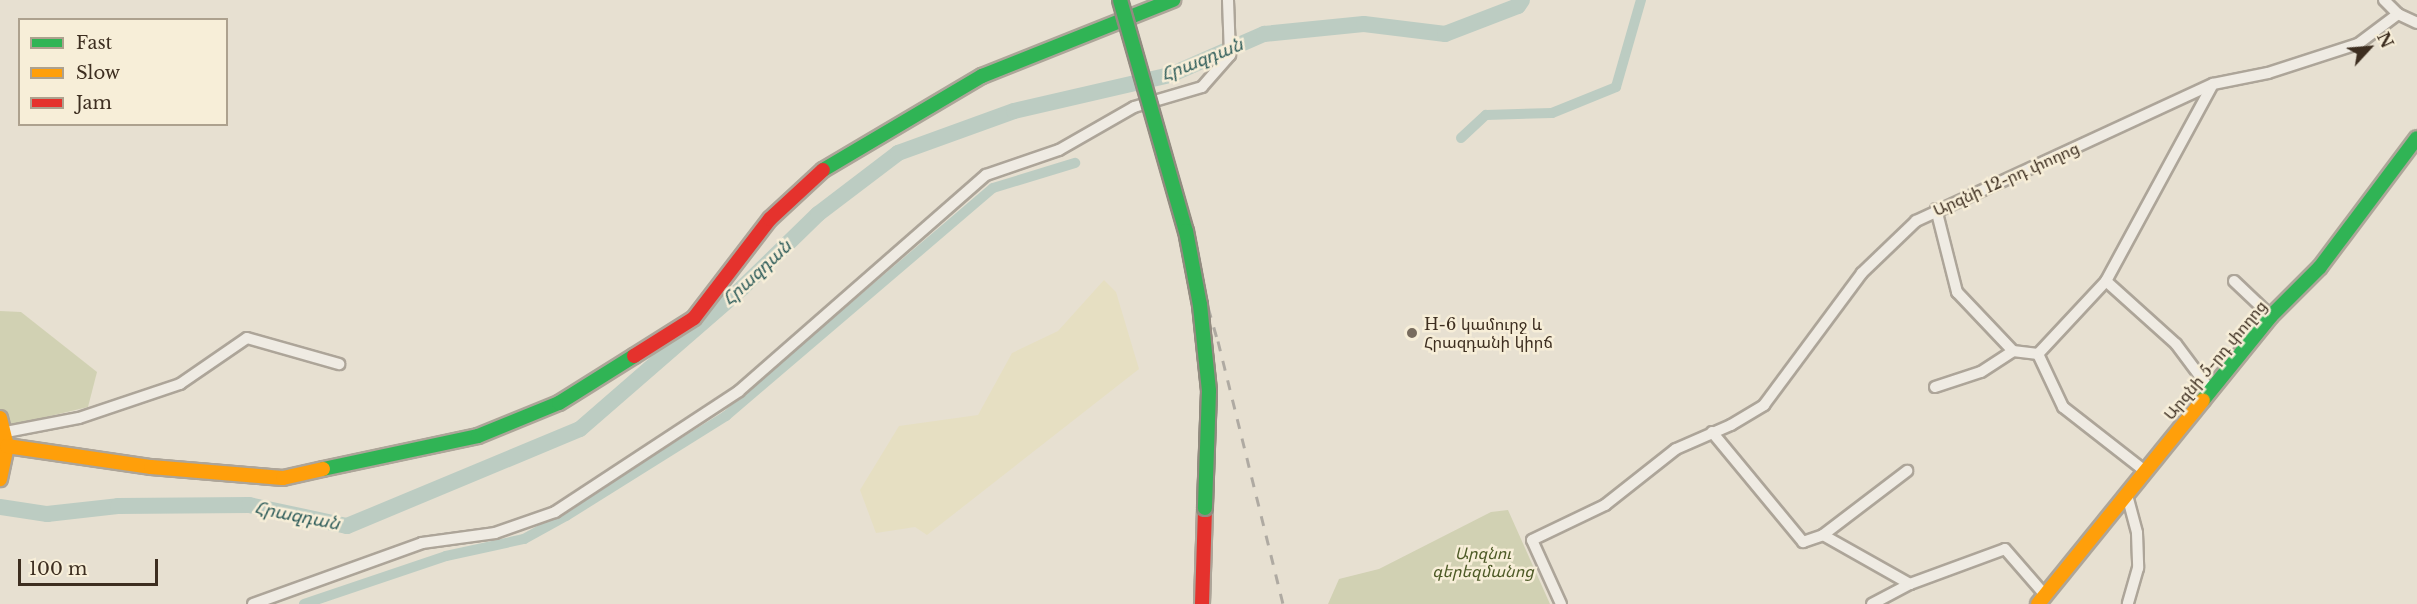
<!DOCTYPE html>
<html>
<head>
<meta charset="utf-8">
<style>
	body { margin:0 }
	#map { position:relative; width:2417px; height:604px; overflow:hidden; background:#e7e0d1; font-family:"Libre Baskerville","Noto Sans Armenian",serif }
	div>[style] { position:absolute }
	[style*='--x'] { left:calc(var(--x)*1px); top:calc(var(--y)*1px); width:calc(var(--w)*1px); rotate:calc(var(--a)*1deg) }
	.farmland>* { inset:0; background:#e6dfc2 }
	.cemetery>* { inset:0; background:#d1d1b3 }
	.canal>* { height:10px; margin:-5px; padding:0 5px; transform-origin:5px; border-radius:5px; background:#bcccc2 }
	.river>* { height:16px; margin:-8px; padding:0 8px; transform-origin:8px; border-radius:8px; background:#bcccc2 }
	.roads { filter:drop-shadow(2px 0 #ada599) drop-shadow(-2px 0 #ada599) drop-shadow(0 2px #ada599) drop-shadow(0 -2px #ada599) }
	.street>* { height:10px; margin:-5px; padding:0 5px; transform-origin:5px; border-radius:5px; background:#efebe3 }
	.fast>* { height:14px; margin:-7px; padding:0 7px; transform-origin:7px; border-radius:7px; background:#30b455 }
	.slow>* { height:14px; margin:-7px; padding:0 7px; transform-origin:7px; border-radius:7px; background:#ff9f0a }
	.jam>* { height:14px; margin:-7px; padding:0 7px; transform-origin:7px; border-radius:7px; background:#e5322d }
	.rail>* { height:3px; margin-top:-1.5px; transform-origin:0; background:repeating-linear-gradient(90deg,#afaaa2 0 10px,transparent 0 20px) }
	.bridges { filter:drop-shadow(2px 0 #928b80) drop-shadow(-2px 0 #928b80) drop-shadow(0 2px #928b80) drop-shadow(0 -2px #928b80) }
	.fast-bridge>* { height:14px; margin:-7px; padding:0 7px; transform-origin:7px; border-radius:7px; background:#30b455 }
	.dots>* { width:16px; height:16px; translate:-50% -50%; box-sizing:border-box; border:3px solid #f7eed8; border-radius:50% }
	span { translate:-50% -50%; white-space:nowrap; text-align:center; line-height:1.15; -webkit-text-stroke:5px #f7eed8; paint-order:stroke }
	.street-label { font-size:16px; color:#3d2e20 }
	.poi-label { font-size:16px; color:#3d2e20 }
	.left { translate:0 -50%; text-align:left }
	.park-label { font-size:16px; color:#4d5a26; font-style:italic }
	.water-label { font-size:18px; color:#2f5d5a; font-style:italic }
	.legend { position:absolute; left:18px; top:18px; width:210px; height:108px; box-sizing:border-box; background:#f7eed8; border:2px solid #ada18e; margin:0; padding:8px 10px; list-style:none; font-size:18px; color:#3d2e20 }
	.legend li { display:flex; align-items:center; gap:12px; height:30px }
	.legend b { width:30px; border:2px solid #ada18e }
	.north { position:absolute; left:2339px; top:18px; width:60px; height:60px; -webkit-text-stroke:4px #f7eed8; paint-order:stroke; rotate:64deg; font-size:16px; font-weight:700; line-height:24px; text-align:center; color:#3d2e20 }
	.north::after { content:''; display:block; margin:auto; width:21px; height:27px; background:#3d2e20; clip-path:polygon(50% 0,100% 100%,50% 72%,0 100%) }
	.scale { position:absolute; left:18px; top:559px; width:140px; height:27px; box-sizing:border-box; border:3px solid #3d2e20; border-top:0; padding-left:8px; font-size:18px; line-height:21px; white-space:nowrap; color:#3d2e20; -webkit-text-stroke:4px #f7eed8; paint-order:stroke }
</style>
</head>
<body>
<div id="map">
	<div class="farmland">
		<div style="clip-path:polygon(1104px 280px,1116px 292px,1139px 369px,927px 535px,915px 527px,876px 533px,860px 490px,899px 426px,978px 415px,1012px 353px,1058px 331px)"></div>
	</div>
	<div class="cemetery">
		<div style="clip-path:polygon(0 311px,21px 312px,97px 372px,88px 407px,0 428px)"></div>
		<div style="clip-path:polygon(1508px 510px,1550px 604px,1328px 604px,1339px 579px,1379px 569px,1491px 512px)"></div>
	</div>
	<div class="canal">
		<div style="--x:1461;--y:138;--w:34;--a:-43"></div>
		<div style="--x:1486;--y:115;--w:66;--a:-1.7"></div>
		<div style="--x:1552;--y:113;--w:69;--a:-22.1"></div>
		<div style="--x:1616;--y:87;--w:91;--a:-74"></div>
		<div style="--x:304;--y:604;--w:150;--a:-18.7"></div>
		<div style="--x:446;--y:556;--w:80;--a:-12.3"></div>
		<div style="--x:524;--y:539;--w:48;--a:-28.7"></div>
		<div style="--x:566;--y:516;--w:189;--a:-32"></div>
		<div style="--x:726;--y:416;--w:351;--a:-40.5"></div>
		<div style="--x:993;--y:188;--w:86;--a:-17"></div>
	</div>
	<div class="river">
		<div style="--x:0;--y:507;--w:48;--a:8.5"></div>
		<div style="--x:47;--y:514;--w:71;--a:-6.4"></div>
		<div style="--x:118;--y:506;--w:131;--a:-0.4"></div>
		<div style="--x:249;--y:505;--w:100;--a:12.1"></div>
		<div style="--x:347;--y:526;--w:252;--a:-22.6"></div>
		<div style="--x:580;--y:429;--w:215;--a:-41"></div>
		<div style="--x:742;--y:288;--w:106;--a:-44.2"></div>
		<div style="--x:818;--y:214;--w:101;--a:-37.3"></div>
		<div style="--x:898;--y:153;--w:123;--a:-19.9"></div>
		<div style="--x:1014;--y:111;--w:160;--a:-13"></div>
		<div style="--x:1170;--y:75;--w:103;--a:-23.6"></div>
		<div style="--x:1264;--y:34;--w:100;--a:-5.7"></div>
		<div style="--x:1364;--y:24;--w:82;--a:7"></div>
		<div style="--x:1445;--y:34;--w:78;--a:-21"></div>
		<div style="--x:1518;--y:6;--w:7;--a:-56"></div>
	</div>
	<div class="roads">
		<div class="street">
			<div style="--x:2384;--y:0;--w:20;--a:45"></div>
			<div style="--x:2398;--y:14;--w:21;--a:25"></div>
			<div style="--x:1936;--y:209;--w:86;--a:75.8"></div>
			<div style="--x:1957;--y:292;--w:81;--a:46.5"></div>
			<div style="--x:2013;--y:351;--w:25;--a:7"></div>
			<div style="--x:2038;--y:354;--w:100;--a:-47"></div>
			<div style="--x:2106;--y:281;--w:224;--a:-61.5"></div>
			<div style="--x:2106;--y:281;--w:94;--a:42"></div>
			<div style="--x:2176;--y:344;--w:59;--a:53.3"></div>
			<div style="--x:2234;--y:281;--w:51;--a:43.4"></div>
			<div style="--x:2038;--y:354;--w:59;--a:64.7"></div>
			<div style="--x:2063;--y:407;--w:104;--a:38"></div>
			<div style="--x:1935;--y:387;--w:48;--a:-18.1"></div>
			<div style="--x:1981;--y:372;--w:38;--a:-33"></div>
			<div style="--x:6;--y:432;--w:74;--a:-10.9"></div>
			<div style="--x:79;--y:418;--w:107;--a:-18.6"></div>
			<div style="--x:180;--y:384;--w:81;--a:-34.5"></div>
			<div style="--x:247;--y:338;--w:96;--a:15.8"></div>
			<div style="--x:1712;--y:432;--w:143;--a:50.4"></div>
			<div style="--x:1803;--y:542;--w:21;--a:-19"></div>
			<div style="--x:1823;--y:535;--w:100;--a:29.4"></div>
			<div style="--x:2127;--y:495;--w:39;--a:75"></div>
			<div style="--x:2137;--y:533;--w:35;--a:88"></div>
			<div style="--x:2138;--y:568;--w:37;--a:106"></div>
			<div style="--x:1823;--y:535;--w:106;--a:-37.3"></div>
			<div style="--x:253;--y:604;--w:180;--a:-19.8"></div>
			<div style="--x:422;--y:543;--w:74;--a:-7.8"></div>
			<div style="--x:495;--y:533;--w:64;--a:-19.3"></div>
			<div style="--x:555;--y:512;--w:220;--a:-33.3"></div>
			<div style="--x:739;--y:391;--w:328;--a:-41.2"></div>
			<div style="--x:986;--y:175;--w:77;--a:-18.9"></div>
			<div style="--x:1059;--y:150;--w:86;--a:-29.8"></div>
			<div style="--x:1134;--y:107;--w:71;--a:-16.4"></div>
			<div style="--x:1202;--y:87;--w:43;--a:-48.8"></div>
			<div style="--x:1230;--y:55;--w:55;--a:-92.1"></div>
			<div style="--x:1561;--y:604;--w:70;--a:-114.4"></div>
			<div style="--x:1532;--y:540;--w:81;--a:-25.6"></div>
			<div style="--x:1605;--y:505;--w:90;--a:-38.3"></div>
			<div style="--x:1676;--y:449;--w:60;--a:-23.6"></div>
			<div style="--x:1731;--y:425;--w:39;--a:-31"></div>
			<div style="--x:1764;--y:405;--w:164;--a:-53.4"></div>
			<div style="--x:1862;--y:273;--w:75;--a:-43.9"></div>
			<div style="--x:1916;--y:221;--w:327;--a:-24.8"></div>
			<div style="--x:2213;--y:84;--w:56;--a:-11.3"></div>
			<div style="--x:2268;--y:73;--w:95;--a:-17.9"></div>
			<div style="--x:2358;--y:44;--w:50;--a:-36.9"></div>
			<div style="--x:1872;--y:604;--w:43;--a:-27.8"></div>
			<div style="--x:1910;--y:584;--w:101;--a:-20.2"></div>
			<div style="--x:2005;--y:549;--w:61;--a:49"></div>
		</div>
		<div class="fast">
			<div style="--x:823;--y:170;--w:185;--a:-30.6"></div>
			<div style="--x:982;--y:76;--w:206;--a:-21.7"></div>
			<div style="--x:2203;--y:400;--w:108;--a:-51"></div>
			<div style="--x:2271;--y:316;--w:69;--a:-45"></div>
			<div style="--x:2320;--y:267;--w:161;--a:-53.1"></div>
			<div style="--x:323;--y:469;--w:158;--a:-12"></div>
			<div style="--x:478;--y:436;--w:87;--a:-22.2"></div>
			<div style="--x:559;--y:403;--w:89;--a:-32.1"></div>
		</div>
		<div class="slow">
			<div style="--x:0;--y:418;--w:29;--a:76"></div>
			<div style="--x:7;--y:446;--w:34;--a:102"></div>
			<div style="--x:7;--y:446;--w:146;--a:8.3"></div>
			<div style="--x:151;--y:467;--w:132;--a:4.8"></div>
			<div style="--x:283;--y:478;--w:41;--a:-12.7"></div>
			<div style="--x:2038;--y:604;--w:262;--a:-51"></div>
		</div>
		<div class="jam">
			<div style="--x:634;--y:356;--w:71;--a:-32.3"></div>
			<div style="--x:694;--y:318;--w:125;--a:-52.5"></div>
			<div style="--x:770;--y:219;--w:72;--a:-42.8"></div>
			<div style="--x:1202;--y:604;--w:96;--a:-88.2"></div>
		</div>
	</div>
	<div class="rail">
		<div style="--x:1120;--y:0;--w:355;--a:74"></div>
		<div style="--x:1218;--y:341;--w:271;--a:76.1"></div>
	</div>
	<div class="bridges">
		<div class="fast-bridge">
			<div style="--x:1120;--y:0;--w:240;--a:74.1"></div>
			<div style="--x:1186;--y:231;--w:75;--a:79.3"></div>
			<div style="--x:1200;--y:305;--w:86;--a:84"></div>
			<div style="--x:1209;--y:391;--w:117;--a:92"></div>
		</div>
	</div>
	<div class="dots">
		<div style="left:1412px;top:333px;background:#786c5e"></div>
	</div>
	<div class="street-label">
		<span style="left:2006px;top:179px;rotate:-24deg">Արզնի 12-րդ փողոց</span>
		<span style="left:2215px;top:360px;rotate:-50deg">Արզնի 5-րդ փողոց</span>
	</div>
	<div class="poi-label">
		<span class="left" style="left:1424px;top:333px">H-6 կամուրջ և<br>Հրազդանի կիրճ</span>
	</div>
	<div class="park-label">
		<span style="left:1483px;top:562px">Արզնու<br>գերեզմանոց</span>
	</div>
	<div class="water-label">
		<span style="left:1202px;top:60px;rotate:-22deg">Հրազդան</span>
		<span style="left:757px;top:273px;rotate:-43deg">Հրազդան</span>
		<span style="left:297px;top:516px;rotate:11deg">Հրազդան</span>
	</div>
	<ul class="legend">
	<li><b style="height:8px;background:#30b455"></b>Fast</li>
	<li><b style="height:8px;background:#ff9f0a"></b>Slow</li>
	<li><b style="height:8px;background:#e5322d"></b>Jam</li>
	</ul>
	<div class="north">N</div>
	<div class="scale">100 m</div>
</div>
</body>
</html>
